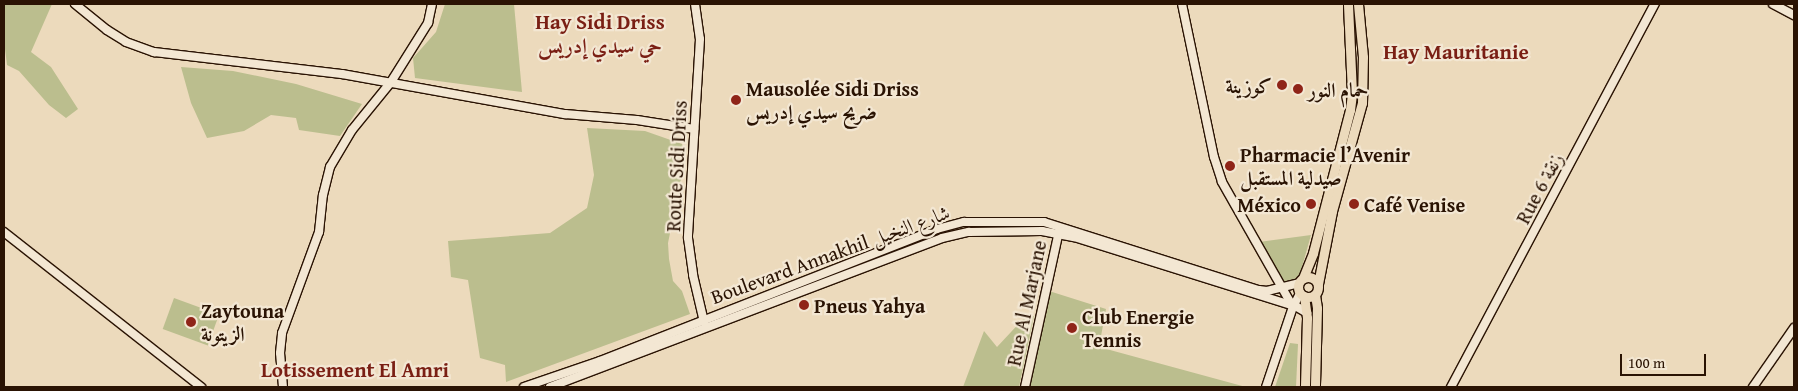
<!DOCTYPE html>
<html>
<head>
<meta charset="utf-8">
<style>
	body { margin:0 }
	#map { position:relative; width:1798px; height:391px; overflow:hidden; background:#ecdabc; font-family:"Gentium Book Plus",Amiri,serif }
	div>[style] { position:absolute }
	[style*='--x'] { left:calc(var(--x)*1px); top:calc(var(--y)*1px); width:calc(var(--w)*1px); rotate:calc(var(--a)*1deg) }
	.green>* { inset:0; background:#bbbe8e; transform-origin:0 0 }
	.roads { filter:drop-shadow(1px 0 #2a1303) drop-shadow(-1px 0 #2a1303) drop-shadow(0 1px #2a1303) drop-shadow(0 -1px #2a1303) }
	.secondary>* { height:8px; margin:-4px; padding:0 4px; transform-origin:4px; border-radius:4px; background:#f3e7d3 }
	.primary>* { height:9px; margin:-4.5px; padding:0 4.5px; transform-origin:4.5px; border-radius:4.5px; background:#ecdabc }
	.primary>.ring { margin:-4.5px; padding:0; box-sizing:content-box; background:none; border:9px solid #ecdabc; border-radius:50% }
	.dots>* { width:14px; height:14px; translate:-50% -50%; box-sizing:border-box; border:2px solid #f3e7d3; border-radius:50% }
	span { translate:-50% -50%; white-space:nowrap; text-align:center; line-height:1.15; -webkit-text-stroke:4.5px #f3e7d3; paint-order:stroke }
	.poi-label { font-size:20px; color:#2a1303; font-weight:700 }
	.right { translate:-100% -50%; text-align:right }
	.left { translate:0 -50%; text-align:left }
	.street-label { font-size:20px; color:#2a1303 }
	.neighbourhood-label { font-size:21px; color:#7a1f14; font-weight:700 }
	.frame { position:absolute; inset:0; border:5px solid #2a1303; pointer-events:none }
	.scale { position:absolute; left:1620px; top:354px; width:86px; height:22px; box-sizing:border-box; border:2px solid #2a1303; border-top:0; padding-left:6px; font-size:15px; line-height:18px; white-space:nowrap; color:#2a1303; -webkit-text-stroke:4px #f3e7d3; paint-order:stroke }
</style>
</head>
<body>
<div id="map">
	<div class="green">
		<div style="clip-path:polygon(4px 4px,52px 4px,31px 52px,51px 67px,78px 109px,66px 118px,49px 105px,19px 71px,7px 65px,4px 41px)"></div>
		<div style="clip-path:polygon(445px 4px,514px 4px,522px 92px,415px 78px,413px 58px,436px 32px)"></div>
		<div style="clip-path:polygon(181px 67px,233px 71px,296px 84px,362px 104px,340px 136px,299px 130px,296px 118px,271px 115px,244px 131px,207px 138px,191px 103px)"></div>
		<div style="clip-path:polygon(587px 128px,645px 131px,682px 144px,686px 154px,668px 243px,669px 259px,673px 281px,682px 291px,690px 314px,506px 382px,505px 365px,480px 358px,468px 280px,451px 277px,448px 241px,550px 233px,587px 208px,594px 175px)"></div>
		<div style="clip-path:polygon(1311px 235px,1300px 274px,1292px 281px,1283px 282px,1259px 242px)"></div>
		<div style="clip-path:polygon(1049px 291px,1106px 309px,1099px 347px,1246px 387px,1030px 387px)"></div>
		<div style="left:174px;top:298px;width:48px;height:33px;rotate:20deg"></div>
		<div style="clip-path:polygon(1034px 316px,1019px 387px,963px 387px,984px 331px,997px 347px,1025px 317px)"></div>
		<div style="clip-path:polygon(1290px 343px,1298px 344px,1296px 387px,1275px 387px)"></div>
	</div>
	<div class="roads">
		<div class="secondary">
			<div style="--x:75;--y:4;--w:41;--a:39.1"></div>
			<div style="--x:107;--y:30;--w:22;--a:32"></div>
			<div style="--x:126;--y:42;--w:30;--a:20"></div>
			<div style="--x:154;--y:52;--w:189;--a:6.7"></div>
			<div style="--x:342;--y:74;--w:227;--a:10.2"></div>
			<div style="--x:565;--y:114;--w:72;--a:4.8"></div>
			<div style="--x:637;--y:120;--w:58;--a:9"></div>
			<div style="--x:695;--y:4;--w:35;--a:82"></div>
			<div style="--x:700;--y:39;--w:199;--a:93.5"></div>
			<div style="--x:688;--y:238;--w:37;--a:82"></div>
			<div style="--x:693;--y:275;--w:48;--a:76.8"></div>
			<div style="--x:1182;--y:4;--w:156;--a:78.2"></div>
			<div style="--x:1214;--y:157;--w:26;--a:72"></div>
			<div style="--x:1222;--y:182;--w:144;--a:60.4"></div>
			<div style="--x:1773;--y:4;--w:24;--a:28"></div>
			<div style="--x:4;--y:232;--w:251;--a:38.2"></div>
			<div style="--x:283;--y:387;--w:34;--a:-95"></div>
			<div style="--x:280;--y:353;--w:20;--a:-84"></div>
			<div style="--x:282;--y:333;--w:108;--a:-69.9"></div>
			<div style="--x:319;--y:232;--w:37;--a:-84"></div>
			<div style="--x:323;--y:195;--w:29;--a:-76"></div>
			<div style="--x:330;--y:167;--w:43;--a:-59.3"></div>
			<div style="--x:352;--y:130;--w:62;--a:-50.9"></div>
			<div style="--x:391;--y:82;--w:70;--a:-57.9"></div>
			<div style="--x:428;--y:23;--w:19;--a:-78"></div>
			<div style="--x:524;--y:387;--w:80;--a:-18.9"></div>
			<div style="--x:600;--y:361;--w:362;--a:-21.4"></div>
			<div style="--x:937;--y:229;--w:28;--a:-15"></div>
			<div style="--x:964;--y:222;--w:80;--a:0"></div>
			<div style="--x:1044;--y:222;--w:225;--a:17.6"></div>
			<div style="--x:1259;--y:290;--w:8;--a:7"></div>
			<div style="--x:1267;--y:291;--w:33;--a:-14"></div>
			<div style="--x:550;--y:387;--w:419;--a:-20.8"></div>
			<div style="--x:942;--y:238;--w:28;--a:-13"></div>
			<div style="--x:969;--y:232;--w:73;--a:-0.8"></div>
			<div style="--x:1042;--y:231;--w:33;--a:11"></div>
			<div style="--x:1074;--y:237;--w:234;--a:17.4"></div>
			<div style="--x:1297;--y:307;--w:12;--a:31"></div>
			<div style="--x:1025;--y:387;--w:160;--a:-77.7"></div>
			<div style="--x:1266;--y:387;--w:84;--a:-71.4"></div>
			<div style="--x:1293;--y:307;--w:16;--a:-63"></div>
			<div style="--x:1451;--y:387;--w:434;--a:-62"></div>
			<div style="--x:1753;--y:387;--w:72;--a:-55.2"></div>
		</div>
		<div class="primary">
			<div class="ring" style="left:1298px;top:277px;width:11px;height:11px"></div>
			<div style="--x:1303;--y:278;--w:27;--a:-68"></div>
			<div style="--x:1313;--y:253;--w:148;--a:-75.5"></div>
			<div style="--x:1350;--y:110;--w:17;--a:-83"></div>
			<div style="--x:1352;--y:93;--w:89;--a:-92.6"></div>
			<div style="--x:1318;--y:284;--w:74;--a:-79.1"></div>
			<div style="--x:1332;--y:211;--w:112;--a:-74.5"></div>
			<div style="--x:1362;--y:103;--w:46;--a:-88.8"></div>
			<div style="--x:1363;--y:57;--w:53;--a:-95.4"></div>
			<div style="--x:1315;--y:295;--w:13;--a:81"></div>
			<div style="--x:1317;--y:308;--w:79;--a:91.5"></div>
			<div style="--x:1304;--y:296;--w:22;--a:82"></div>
			<div style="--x:1307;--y:318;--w:69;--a:91.7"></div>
		</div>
	</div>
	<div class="dots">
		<div style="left:1282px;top:85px;background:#8f2418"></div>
		<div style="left:1298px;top:89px;background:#8f2418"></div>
		<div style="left:736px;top:100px;background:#8f2418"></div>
		<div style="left:1230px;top:166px;background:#8f2418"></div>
		<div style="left:1311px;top:204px;background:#8f2418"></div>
		<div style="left:1354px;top:204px;background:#8f2418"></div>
		<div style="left:804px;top:305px;background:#8f2418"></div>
		<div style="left:191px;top:322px;background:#8f2418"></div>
		<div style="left:1072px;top:328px;background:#8f2418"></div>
	</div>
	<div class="poi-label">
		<span class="right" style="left:1272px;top:85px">كوزينة</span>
		<span class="left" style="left:746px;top:100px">Mausolée Sidi Driss<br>ضريح سيدي إدريس</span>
		<span class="left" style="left:1308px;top:89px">حمام النور</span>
		<span class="left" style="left:1240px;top:166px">Pharmacie l’Avenir<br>صيدلية المستقبل</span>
		<span class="right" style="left:1301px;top:204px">México</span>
		<span class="left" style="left:1364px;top:204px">Café Venise</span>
		<span class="left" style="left:814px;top:305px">Pneus Yahya</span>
		<span class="left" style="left:201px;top:322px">Zaytouna<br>الزيتونة</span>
		<span class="left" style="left:1082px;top:328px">Club Energie<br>Tennis</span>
	</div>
	<div class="street-label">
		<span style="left:676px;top:166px;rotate:-87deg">Route Sidi Driss</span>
		<span style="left:1539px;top:188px;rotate:-62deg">Rue 6 زنقة</span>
		<span style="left:830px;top:254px;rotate:-20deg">Boulevard Annakhil شارع النخيل</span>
		<span style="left:1026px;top:303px;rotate:-78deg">Rue Al Marjane</span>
	</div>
	<div class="neighbourhood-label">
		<span style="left:600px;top:34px">Hay Sidi Driss<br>حي سيدي إدريس</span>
		<span style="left:1456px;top:52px">Hay Mauritanie</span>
		<span style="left:355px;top:370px">Lotissement El Amri</span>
	</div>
	<div class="frame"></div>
	<div class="scale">100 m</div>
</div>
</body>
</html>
